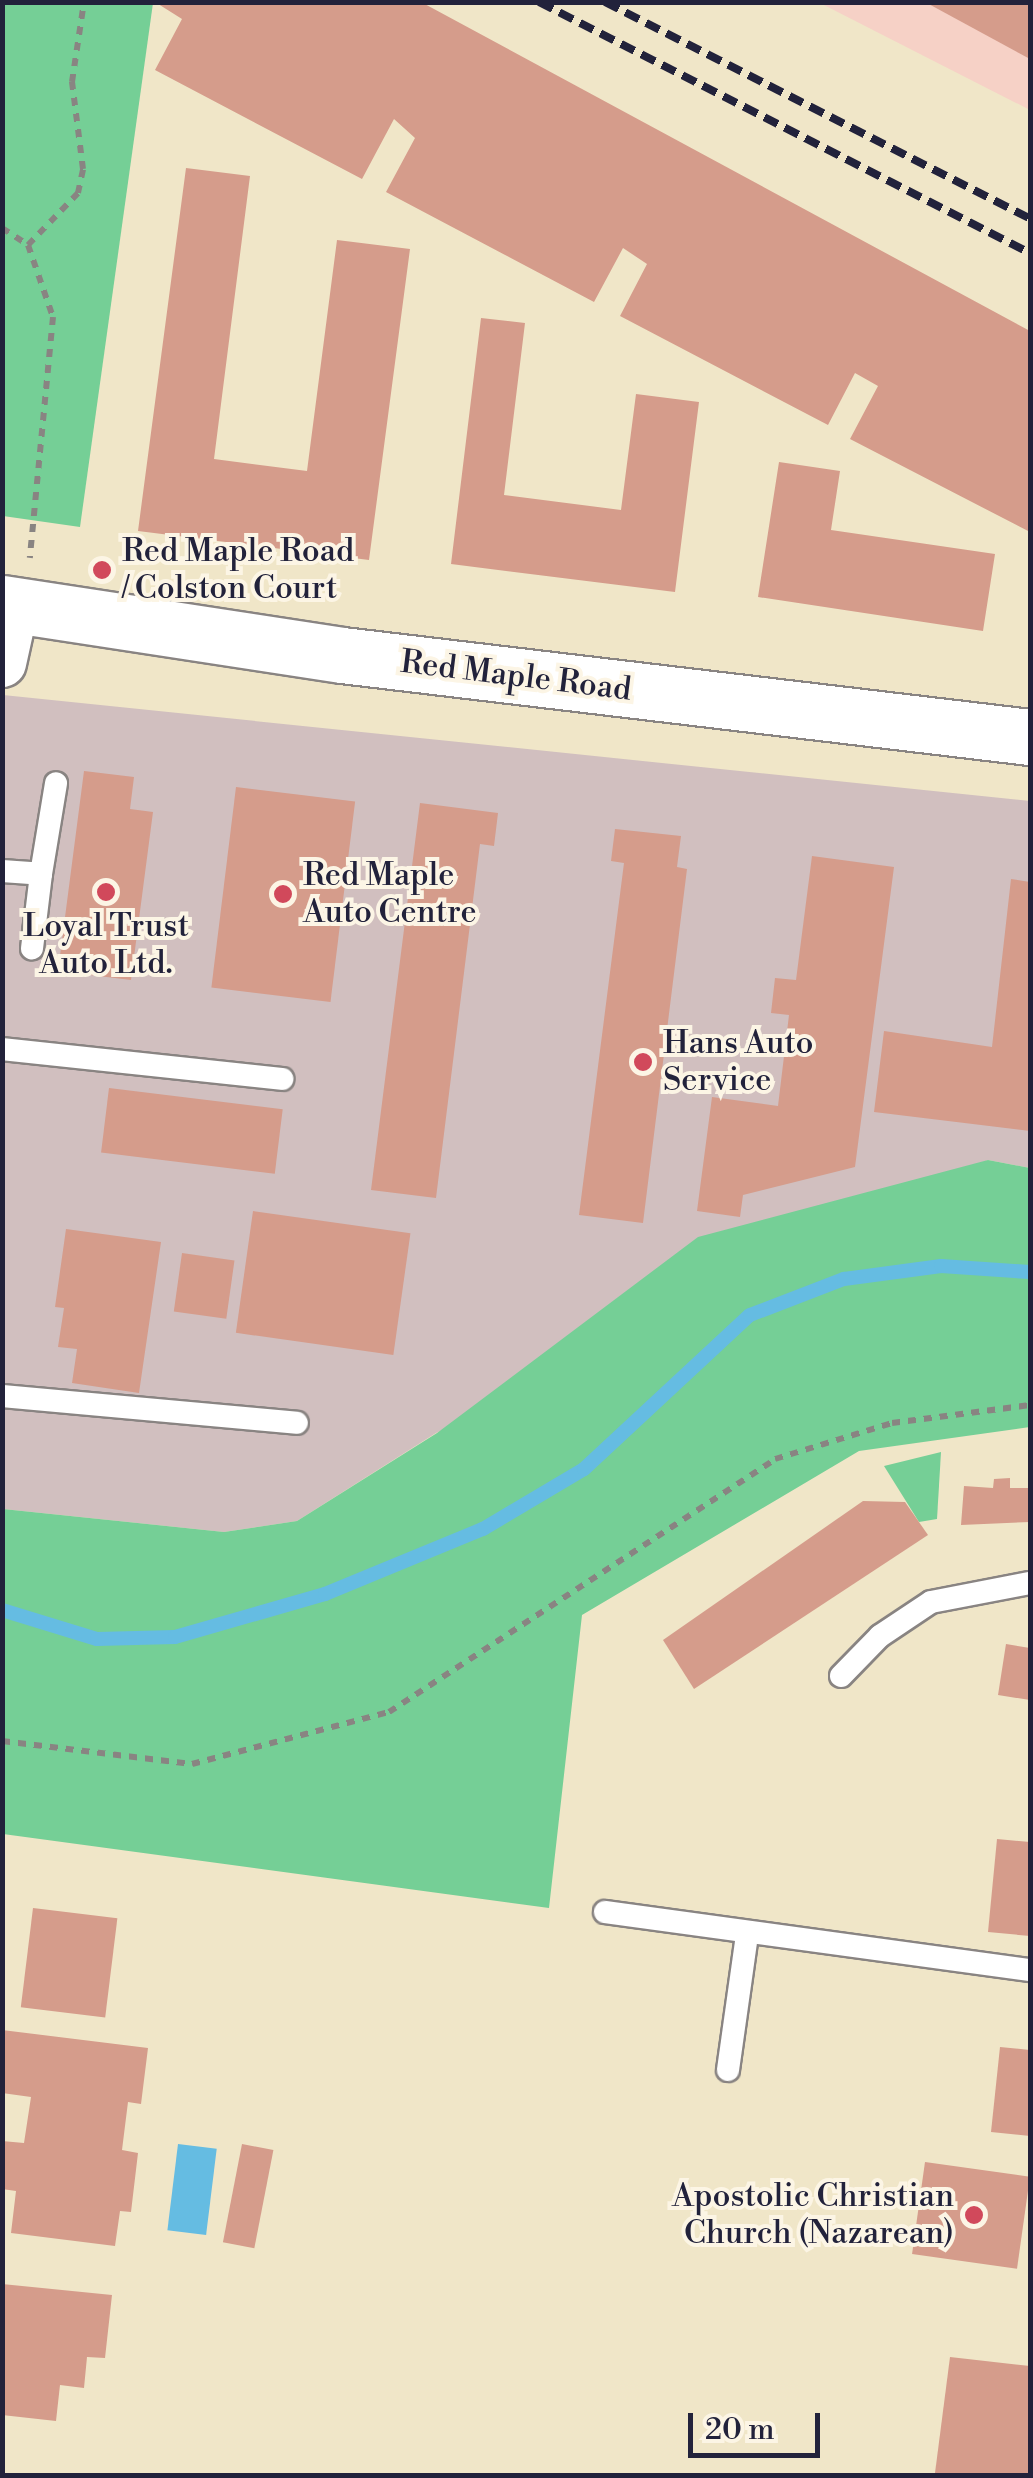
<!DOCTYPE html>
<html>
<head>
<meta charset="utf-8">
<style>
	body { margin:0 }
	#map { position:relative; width:1033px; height:2478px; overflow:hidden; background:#f0e6c8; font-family:"Libre Bodoni",serif }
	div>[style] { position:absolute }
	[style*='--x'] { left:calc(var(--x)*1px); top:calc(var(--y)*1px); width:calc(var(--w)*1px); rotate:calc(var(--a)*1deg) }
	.built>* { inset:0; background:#f6d1c6 }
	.industrial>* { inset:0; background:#d1bfbf }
	.green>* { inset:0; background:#75cf96 }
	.water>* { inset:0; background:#65bce2; transform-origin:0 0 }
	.stream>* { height:14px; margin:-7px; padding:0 7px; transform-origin:7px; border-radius:7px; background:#65bce2 }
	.building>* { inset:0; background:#d59c8b; transform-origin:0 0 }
	.path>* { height:6px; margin-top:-3px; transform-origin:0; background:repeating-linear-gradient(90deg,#898482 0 8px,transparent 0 16px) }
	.roads { filter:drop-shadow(2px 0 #898482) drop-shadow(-2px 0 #898482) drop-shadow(0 2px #898482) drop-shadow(0 -2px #898482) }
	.service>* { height:22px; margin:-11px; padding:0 11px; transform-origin:11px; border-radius:11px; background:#fff }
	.minor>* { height:48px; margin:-24px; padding:0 24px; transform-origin:24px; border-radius:24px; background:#fff }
	.tertiary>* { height:55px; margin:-27.5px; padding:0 27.5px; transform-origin:27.5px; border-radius:27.5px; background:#fff }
	.rail>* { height:8px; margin-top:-4px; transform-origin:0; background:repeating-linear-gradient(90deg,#22223b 0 15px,transparent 0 23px) }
	.dots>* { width:28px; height:28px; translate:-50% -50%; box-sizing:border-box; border:5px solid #fcf5e5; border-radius:50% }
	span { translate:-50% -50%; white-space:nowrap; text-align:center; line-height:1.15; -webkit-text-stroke:8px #fcf5e5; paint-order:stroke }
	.poi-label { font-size:32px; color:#22223b }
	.left { translate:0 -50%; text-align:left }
	.right { translate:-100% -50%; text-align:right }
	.street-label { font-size:32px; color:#22223b }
	.frame { position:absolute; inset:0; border:5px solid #22223b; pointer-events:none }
	.scale { position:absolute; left:688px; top:2413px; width:132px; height:45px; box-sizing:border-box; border:5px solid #22223b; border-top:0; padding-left:12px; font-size:30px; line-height:35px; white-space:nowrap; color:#22223b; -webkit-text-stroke:8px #fcf5e5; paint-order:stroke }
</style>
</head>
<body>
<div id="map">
	<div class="built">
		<div style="clip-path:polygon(820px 3px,1030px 3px,1030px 110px)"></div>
	</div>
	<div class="industrial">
		<div style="clip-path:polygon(3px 695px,1030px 801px,1030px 1168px,988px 1160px,436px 1433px,297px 1521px,224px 1532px,3px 1509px)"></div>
	</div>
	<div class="green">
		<div style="clip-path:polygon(3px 2px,153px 3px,80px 527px,3px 516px)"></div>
		<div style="clip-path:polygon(988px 1160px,1030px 1168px,1030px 1427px,859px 1451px,582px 1615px,549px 1908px,3px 1834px,3px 1509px,224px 1532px,297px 1521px,437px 1433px,698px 1237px)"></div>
		<div style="clip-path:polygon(941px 1452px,937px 1519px,919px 1522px,884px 1466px)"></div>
	</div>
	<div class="water">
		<div style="left:178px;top:2144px;width:39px;height:87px;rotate:7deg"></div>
	</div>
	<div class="stream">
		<div style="--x:2;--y:1610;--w:99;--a:17"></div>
		<div style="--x:97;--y:1639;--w:78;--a:-1.5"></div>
		<div style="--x:175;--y:1637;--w:156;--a:-16"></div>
		<div style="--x:325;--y:1594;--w:171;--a:-22.4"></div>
		<div style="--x:483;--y:1529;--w:117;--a:-30.7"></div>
		<div style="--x:584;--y:1469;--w:226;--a:-42.9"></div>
		<div style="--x:750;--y:1315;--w:101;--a:-21"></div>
		<div style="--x:844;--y:1279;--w:98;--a:-7.6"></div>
		<div style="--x:941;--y:1266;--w:89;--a:3.9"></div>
	</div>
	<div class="building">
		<div style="clip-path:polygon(155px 2px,421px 2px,1030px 331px,1030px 532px,850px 439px,878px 386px,855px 373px,828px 425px,620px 316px,647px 264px,623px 248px,594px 302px,386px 192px,415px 138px,394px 119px,362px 179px,155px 70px,182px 19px)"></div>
		<div style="clip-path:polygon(925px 2px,1030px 2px,1030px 59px)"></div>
		<div style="clip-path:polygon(186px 168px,250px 176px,214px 459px,307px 471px,337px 240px,410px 249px,369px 560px,138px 531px)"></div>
		<div style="clip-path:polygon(481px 318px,525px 323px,504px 495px,621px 510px,636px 394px,699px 402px,675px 592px,451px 564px)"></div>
		<div style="clip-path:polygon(779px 462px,840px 471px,831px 530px,995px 554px,983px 631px,758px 597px)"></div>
		<div style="clip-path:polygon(84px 771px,134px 777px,130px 809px,153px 812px,131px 980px,58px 971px)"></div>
		<div style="left:236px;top:787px;width:120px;height:202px;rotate:7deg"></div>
		<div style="clip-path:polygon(420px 803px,498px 813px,494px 846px,480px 844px,436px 1198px,371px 1190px)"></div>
		<div style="clip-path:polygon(615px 829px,681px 836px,677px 867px,687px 869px,643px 1223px,579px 1215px,624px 863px,611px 861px)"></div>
		<div style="clip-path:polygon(812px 856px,894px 867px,855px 1167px,743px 1195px,740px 1217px,697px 1211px,712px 1097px,778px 1106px,789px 1015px,771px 1013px,775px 978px,796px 980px)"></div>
		<div style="clip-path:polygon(1011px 879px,1030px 882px,1030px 1131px,874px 1112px,884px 1031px,992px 1047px)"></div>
		<div style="left:109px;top:1088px;width:175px;height:65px;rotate:7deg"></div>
		<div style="left:253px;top:1211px;width:159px;height:123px;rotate:8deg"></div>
		<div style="clip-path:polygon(66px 1229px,161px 1242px,139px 1393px,72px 1383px,77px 1349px,58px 1347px,64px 1308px,55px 1307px)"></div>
		<div style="left:182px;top:1253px;width:53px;height:59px;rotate:8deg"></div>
		<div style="clip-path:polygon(1010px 1478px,1010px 1488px,1030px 1488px,1030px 1522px,961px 1525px,964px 1486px,993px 1488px,994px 1479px)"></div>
		<div style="clip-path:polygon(863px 1501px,905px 1502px,928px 1535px,694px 1689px,663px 1640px)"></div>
		<div style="clip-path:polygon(1006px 1644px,1030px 1648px,1030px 1700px,998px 1695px)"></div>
		<div style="clip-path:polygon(997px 1839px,1030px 1842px,1030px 1936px,988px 1932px)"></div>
		<div style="left:33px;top:1908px;width:85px;height:100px;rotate:7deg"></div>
		<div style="clip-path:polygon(2px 2030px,148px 2048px,141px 2104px,128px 2102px,122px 2150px,138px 2153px,131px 2212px,120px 2211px,115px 2246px,11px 2233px,16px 2191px,2px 2189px,2px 2141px,24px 2143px,31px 2097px,2px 2093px)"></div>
		<div style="clip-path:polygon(1000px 2047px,1030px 2050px,1030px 2136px,991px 2132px)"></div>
		<div style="left:242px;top:2144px;width:32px;height:100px;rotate:11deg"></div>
		<div style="left:925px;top:2162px;width:106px;height:93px;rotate:8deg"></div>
		<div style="clip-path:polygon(2px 2284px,112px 2295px,105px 2358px,87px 2357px,84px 2388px,60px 2385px,56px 2421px,2px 2415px)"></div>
		<div style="clip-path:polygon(950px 2357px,1030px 2366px,1030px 2476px,935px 2473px)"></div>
	</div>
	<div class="path">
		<div style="--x:2;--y:228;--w:31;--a:33"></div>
		<div style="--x:28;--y:245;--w:76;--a:70.9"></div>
		<div style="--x:53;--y:317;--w:242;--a:95.5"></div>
		<div style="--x:28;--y:245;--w:72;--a:-46.1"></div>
		<div style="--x:78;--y:193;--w:25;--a:-78"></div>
		<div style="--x:83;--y:169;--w:88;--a:-97.2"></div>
		<div style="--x:72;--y:82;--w:81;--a:-81.5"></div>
		<div style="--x:2;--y:1741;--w:191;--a:6.9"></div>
		<div style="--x:192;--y:1764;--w:204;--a:-14.8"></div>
		<div style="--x:389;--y:1712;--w:462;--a:-33.2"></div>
		<div style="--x:775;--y:1459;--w:122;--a:-17.1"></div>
		<div style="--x:892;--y:1423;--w:139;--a:-7.4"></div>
	</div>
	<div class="roads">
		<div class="service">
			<div style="--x:2;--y:871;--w:39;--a:4"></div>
			<div style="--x:41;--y:874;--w:75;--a:96.9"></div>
			<div style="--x:41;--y:874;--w:92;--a:-80.6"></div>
			<div style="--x:2;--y:1049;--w:282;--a:6.1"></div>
			<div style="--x:2;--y:1396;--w:296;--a:5.2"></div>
			<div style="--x:841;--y:1676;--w:56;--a:-45.7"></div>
			<div style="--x:880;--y:1636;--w:61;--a:-33.7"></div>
			<div style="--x:931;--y:1602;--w:101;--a:-10.9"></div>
			<div style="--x:605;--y:1912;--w:429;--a:7.8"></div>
			<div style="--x:728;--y:2070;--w:137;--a:-82"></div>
		</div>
		<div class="minor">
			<div style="--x:2;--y:663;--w:60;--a:-77.6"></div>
		</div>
		<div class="tertiary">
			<div style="--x:2;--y:603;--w:344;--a:8.7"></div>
			<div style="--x:342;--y:655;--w:693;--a:6.8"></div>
		</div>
	</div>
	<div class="rail">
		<div style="--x:539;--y:2;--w:551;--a:27.08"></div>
		<div style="--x:605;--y:2;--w:477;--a:27"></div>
	</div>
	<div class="dots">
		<div style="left:102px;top:570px;background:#d1495b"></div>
		<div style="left:106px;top:892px;background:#d1495b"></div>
		<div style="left:283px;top:894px;background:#d1495b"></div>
		<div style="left:643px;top:1062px;background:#d1495b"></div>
		<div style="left:974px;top:2215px;background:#d1495b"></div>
	</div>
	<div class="poi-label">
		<span class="left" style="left:122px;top:570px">Red Maple Road<br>/ Colston Court</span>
		<span class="left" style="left:303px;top:894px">Red Maple<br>Auto Centre</span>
		<span style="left:106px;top:945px">Loyal Trust<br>Auto Ltd.</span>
		<span class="left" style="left:663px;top:1062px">Hans Auto<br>Service</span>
		<span class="right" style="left:954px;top:2215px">Apostolic Christian<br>Church (Nazarean)</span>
	</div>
	<div class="street-label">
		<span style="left:516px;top:676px;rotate:7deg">Red Maple Road</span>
	</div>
	<div class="frame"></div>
	<div class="scale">20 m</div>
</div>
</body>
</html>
